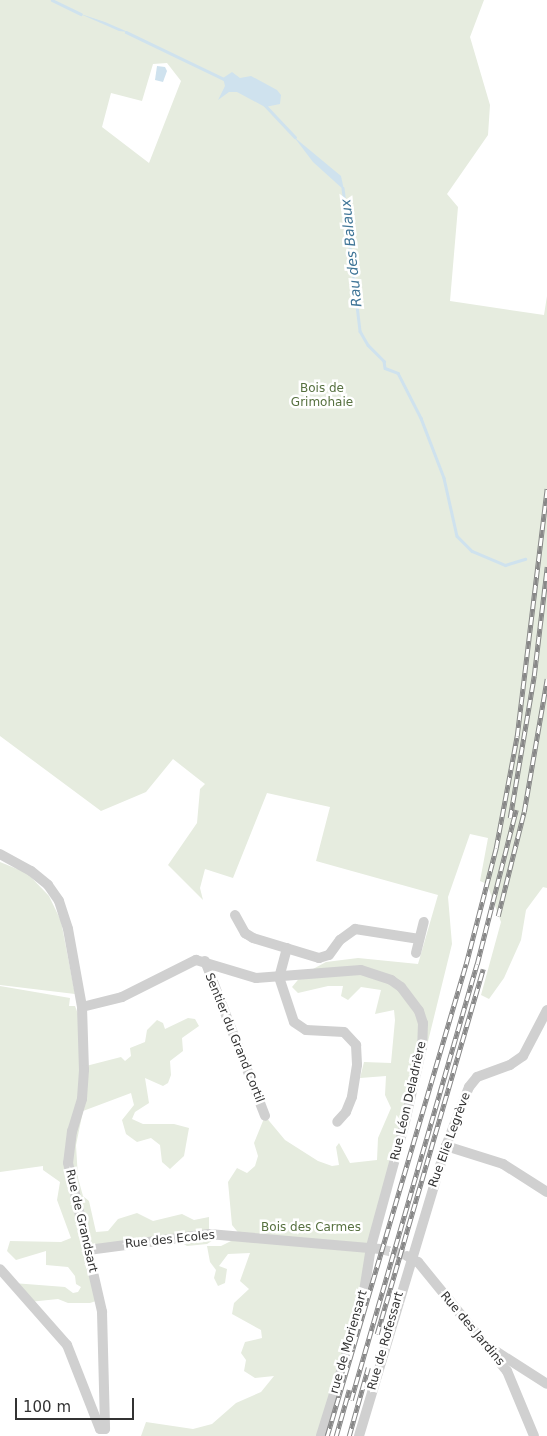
<!DOCTYPE html>
<html>
<head>
<meta charset="utf-8">
<style>
	body { margin:0 }
	#map { position:relative; width:547px; height:1436px; overflow:hidden; background:#fff; font-family:"DejaVu Sans",sans-serif }
	div>[style] { position:absolute }
	[style*='--x'] { left:calc(var(--x)*1px); top:calc(var(--y)*1px); width:calc(var(--w)*1px); rotate:calc(var(--a)*1deg) }
	.green>* { inset:0; background:#e6ecdf }
	.water>* { inset:0; background:#cfe2ee }
	.stream>* { height:2.5px; margin:-1.25px; padding:0 1.25px; transform-origin:1.25px; border-radius:1.25px; background:#cfe2ee }
	.minor-tunnel>* { height:10px; margin-top:-5px; transform-origin:0; background:repeating-linear-gradient(90deg,#d6d6d6 0 10px,transparent 0 15px) }
	.minor>* { height:10px; margin:-5px; padding:0 5px; transform-origin:5px; border-radius:5px; background:#d0d0d0 }
	.rail>* { height:4.5px; margin-top:-2.25px; transform-origin:0; background:repeating-linear-gradient(90deg,#fff 0 8px,#888 0 16px); box-sizing:border-box; border-block:1px solid #888 }
	span { translate:-50% -50%; white-space:nowrap; text-align:center; line-height:1.15; -webkit-text-stroke:5px #fff; paint-order:stroke }
	.park-label { font-size:12px; color:#56703f }
	.street-label { font-size:12px; color:#333 }
	.water-label { font-size:14px; color:#3f7597; font-style:italic }
	.scale { position:absolute; left:15px; top:1398px; width:119px; height:22px; box-sizing:border-box; border:2px solid #333; border-top:0; padding-left:6px; font-size:15px; line-height:18px; white-space:nowrap; color:#333; -webkit-text-stroke:4px #fff; paint-order:stroke }
</style>
</head>
<body>
<div id="map">
	<div class="green">
		<div style="clip-path:polygon(evenodd,0 0,484px 0,470px 37px,490px 105px,488px 135px,447px 194px,458px 207px,450px 301px,544px 315px,547px 296px,547px 888px,543px 887px,526px 910px,521px 940px,504px 978px,489px 999px,481px 995px,501px 922px,487px 884px,480px 881px,488px 838px,470px 834px,448px 897px,452px 944px,419px 1078px,358px 1313px,319px 1436px,141px 1436px,146px 1422px,193px 1429px,212px 1424px,236px 1403px,261px 1392px,274px 1376px,255px 1378px,244px 1371px,246px 1360px,241px 1353px,245px 1342px,262px 1338px,261px 1330px,232px 1314px,234px 1303px,249px 1289px,240px 1281px,250px 1253px,228px 1254px,219px 1266px,227px 1269px,225px 1283px,218px 1286px,214px 1278px,216px 1270px,210px 1262px,207px 1246px,221px 1246px,241px 1236px,232px 1225px,228px 1182px,237px 1168px,247px 1173px,255px 1166px,258px 1156px,254px 1143px,265px 1116px,285px 1140px,318px 1161px,332px 1166px,339px 1165px,336px 1147px,339px 1143px,350px 1163px,377px 1160px,378px 1138px,391px 1108px,385px 1095px,386px 1076px,360px 1078px,364px 1062px,391px 1063px,395px 1020px,394px 1010px,375px 1014px,381px 990px,361px 987px,348px 1000px,341px 996px,343px 986px,328px 986px,298px 993px,292px 987px,302px 975px,326px 962px,358px 958px,418px 964px,438px 895px,316px 861px,330px 807px,267px 793px,233px 878px,205px 869px,200px 888px,203px 900px,168px 865px,197px 823px,200px 789px,205px 784px,201px 781px,173px 759px,146px 792px,101px 811px,0 736px,0 0,167px 63px,181px 81px,149px 163px,102px 127px,111px 93px,142px 101px,153px 64px,167px 63px)"></div>
		<div style="clip-path:polygon(0 862px,27px 873px,49px 896px,61px 921px,75px 994px,0 985px)"></div>
		<div style="clip-path:polygon(0 986px,70px 998px,69px 1006px,75px 1006px,78px 1014px,86px 1066px,121px 1057px,125px 1061px,131px 1056px,130px 1048px,145px 1042px,147px 1030px,157px 1020px,163px 1023px,165px 1029px,188px 1018px,195px 1019px,199px 1026px,182px 1038px,183px 1051px,170px 1061px,171px 1075px,168px 1083px,163px 1086px,145px 1078px,149px 1103px,135px 1112px,132px 1119px,143px 1124px,174px 1124px,189px 1128px,184px 1156px,170px 1169px,162px 1162px,160px 1145px,151px 1138px,137px 1142px,126px 1134px,122px 1120px,134px 1105px,131px 1093px,83px 1111px,76px 1145px,78px 1178px,83px 1196px,89px 1201px,96px 1232px,108px 1231px,118px 1219px,137px 1213px,153px 1221px,182px 1214px,194px 1220px,209px 1217px,209px 1234px,215px 1239px,207px 1244px,187px 1246px,177px 1240px,88px 1250px,99px 1300px,90px 1303px,68px 1303px,58px 1299px,29px 1302px,13px 1283px,65px 1287px,73px 1293px,78px 1292px,81px 1287px,76px 1284px,75px 1276px,68px 1267px,46px 1265px,46px 1251px,16px 1260px,7px 1251px,10px 1241px,61px 1242px,71px 1238px,57px 1200px,60px 1182px,43px 1170px,43px 1166px,0 1172px)"></div>
	</div>
	<div class="water">
		<div style="clip-path:polygon(78px 13px,105px 22px,128px 32px,119px 31px)"></div>
		<div style="clip-path:polygon(157px 66px,165px 67px,167px 71px,163px 82px,155px 80px)"></div>
		<div style="clip-path:polygon(232px 72px,240px 78px,251px 76px,277px 90px,281px 95px,280px 104px,265px 107px,237px 92px,229px 92px,218px 100px,225px 86px,223px 78px)"></div>
		<div style="clip-path:polygon(294px 137px,341px 176px,344px 190px,313px 162px)"></div>
	</div>
	<div class="stream">
		<div style="--x:52;--y:0;--w:32;--a:26"></div>
		<div style="--x:126;--y:32;--w:109;--a:25.6"></div>
		<div style="--x:265;--y:105;--w:44;--a:46.8"></div>
		<div style="--x:343;--y:188;--w:144;--a:83.2"></div>
		<div style="--x:360;--y:331;--w:16;--a:60"></div>
		<div style="--x:368;--y:345;--w:23;--a:45"></div>
		<div style="--x:384;--y:361;--w:7;--a:82"></div>
		<div style="--x:385;--y:368;--w:14;--a:21"></div>
		<div style="--x:398;--y:373;--w:51;--a:62.9"></div>
		<div style="--x:421;--y:418;--w:64;--a:69"></div>
		<div style="--x:444;--y:478;--w:59;--a:77.4"></div>
		<div style="--x:457;--y:536;--w:21;--a:45"></div>
		<div style="--x:472;--y:551;--w:36;--a:23"></div>
		<div style="--x:505;--y:565;--w:21;--a:-17"></div>
	</div>
	<div class="minor-tunnel">
		<div style="--x:380;--y:1249;--w:27;--a:13"></div>
	</div>
	<div class="minor">
		<div style="--x:0;--y:854;--w:35;--a:29"></div>
		<div style="--x:31;--y:871;--w:22;--a:39"></div>
		<div style="--x:48;--y:885;--w:19;--a:55"></div>
		<div style="--x:59;--y:901;--w:29;--a:72"></div>
		<div style="--x:68;--y:929;--w:79;--a:79.8"></div>
		<div style="--x:82;--y:1007;--w:63;--a:88.2"></div>
		<div style="--x:84;--y:1070;--w:29;--a:94"></div>
		<div style="--x:82;--y:1099;--w:34;--a:107"></div>
		<div style="--x:72;--y:1131;--w:32;--a:97"></div>
		<div style="--x:68;--y:1163;--w:153;--a:77.1"></div>
		<div style="--x:102;--y:1312;--w:117;--a:88.5"></div>
		<div style="--x:105;--y:1429;--w:5;--a:180"></div>
		<div style="--x:100;--y:1429;--w:90;--a:-111.4"></div>
		<div style="--x:67;--y:1345;--w:101;--a:-131.4"></div>
		<div style="--x:235;--y:915;--w:21;--a:61"></div>
		<div style="--x:245;--y:933;--w:9;--a:32"></div>
		<div style="--x:253;--y:938;--w:69;--a:16.9"></div>
		<div style="--x:319;--y:958;--w:10;--a:-17"></div>
		<div style="--x:329;--y:955;--w:19;--a:-54"></div>
		<div style="--x:340;--y:940;--w:19;--a:-36"></div>
		<div style="--x:355;--y:929;--w:65;--a:8.9"></div>
		<div style="--x:287;--y:948;--w:30;--a:105"></div>
		<div style="--x:279;--y:977;--w:47;--a:71.6"></div>
		<div style="--x:294;--y:1022;--w:14;--a:34"></div>
		<div style="--x:306;--y:1030;--w:38;--a:3"></div>
		<div style="--x:344;--y:1032;--w:18;--a:47"></div>
		<div style="--x:356;--y:1045;--w:20;--a:87"></div>
		<div style="--x:357;--y:1065;--w:32;--a:99"></div>
		<div style="--x:352;--y:1097;--w:16;--a:112"></div>
		<div style="--x:346;--y:1112;--w:13;--a:132"></div>
		<div style="--x:416;--y:953;--w:32;--a:-76"></div>
		<div style="--x:205;--y:961;--w:166;--a:68.8"></div>
		<div style="--x:82;--y:1007;--w:41;--a:-14"></div>
		<div style="--x:122;--y:997;--w:83;--a:-26.6"></div>
		<div style="--x:196;--y:960;--w:63;--a:16.7"></div>
		<div style="--x:256;--y:978;--w:105;--a:-4.4"></div>
		<div style="--x:361;--y:970;--w:32;--a:18"></div>
		<div style="--x:391;--y:980;--w:12;--a:35"></div>
		<div style="--x:401;--y:987;--w:30;--a:53"></div>
		<div style="--x:419;--y:1011;--w:13;--a:72"></div>
		<div style="--x:423;--y:1023;--w:24;--a:92"></div>
		<div style="--x:422;--y:1047;--w:81;--a:102.8"></div>
		<div style="--x:404;--y:1126;--w:125;--a:105.3"></div>
		<div style="--x:371;--y:1247;--w:58;--a:99"></div>
		<div style="--x:362;--y:1304;--w:138;--a:107.3"></div>
		<div style="--x:446;--y:1146;--w:60;--a:17.5"></div>
		<div style="--x:503;--y:1164;--w:52;--a:32.5"></div>
		<div style="--x:88;--y:1250;--w:122;--a:-7.5"></div>
		<div style="--x:209;--y:1234;--w:172;--a:5"></div>
		<div style="--x:407;--y:1256;--w:13;--a:29"></div>
		<div style="--x:418;--y:1262;--w:141;--a:50.8"></div>
		<div style="--x:507;--y:1371;--w:70;--a:67.4"></div>
		<div style="--x:497;--y:1352;--w:59;--a:32.6"></div>
		<div style="--x:359;--y:1436;--w:303;--a:-73.3"></div>
		<div style="--x:446;--y:1146;--w:63;--a:-68.7"></div>
		<div style="--x:469;--y:1087;--w:13;--a:-51"></div>
		<div style="--x:477;--y:1077;--w:35;--a:-20"></div>
		<div style="--x:510;--y:1065;--w:16;--a:-35"></div>
		<div style="--x:523;--y:1056;--w:52;--a:-62.4"></div>
	</div>
	<div class="rail">
		<div style="--x:510;--y:818;--w:144;--a:-80.4"></div>
		<div style="--x:534;--y:676;--w:110;--a:-83.2"></div>
		<div style="--x:498;--y:916;--w:107;--a:-76"></div>
		<div style="--x:524;--y:812;--w:135;--a:-80.2"></div>
		<div style="--x:377;--y:1334;--w:380;--a:-73.8"></div>
		<div style="--x:351;--y:1400;--w:454;--a:-73.9"></div>
		<div style="--x:477;--y:964;--w:159;--a:-75.8"></div>
		<div style="--x:327;--y:1436;--w:492;--a:-73.6"></div>
		<div style="--x:466;--y:964;--w:120;--a:-75.5"></div>
		<div style="--x:496;--y:848;--w:114;--a:-79.4"></div>
		<div style="--x:517;--y:736;--w:249;--a:-83.1"></div>
		<div style="--x:336;--y:1436;--w:48;--a:-74.2"></div>
		<div style="--x:349;--y:1436;--w:71;--a:-74.4"></div>
	</div>
	<div class="park-label">
		<span style="left:322px;top:396px">Bois de<br>Grimohaie</span>
		<span style="left:311px;top:1228px">Bois des Carmes</span>
	</div>
	<div class="street-label">
		<span style="left:234px;top:1038px;rotate:68deg">Sentier du Grand Cortil</span>
		<span style="left:409px;top:1101px;rotate:-77deg">Rue Léon Deladrière</span>
		<span style="left:450px;top:1140px;rotate:-70deg">Rue Elie Legrève</span>
		<span style="left:81px;top:1221px;rotate:77deg">Rue de Grandsart</span>
		<span style="left:170px;top:1240px;rotate:-6deg">Rue des Ecoles</span>
		<span style="left:472px;top:1329px;rotate:50deg">Rue des Jardins</span>
		<span style="left:386px;top:1341px;rotate:-74deg">Rue de Rofessart</span>
		<span style="left:349px;top:1342px;rotate:-74deg">rue de Moriensart</span>
	</div>
	<div class="water-label">
		<span style="left:351px;top:253px;rotate:-96deg">Rau des Balaux</span>
	</div>
	<div class="scale">100 m</div>
</div>
</body>
</html>
